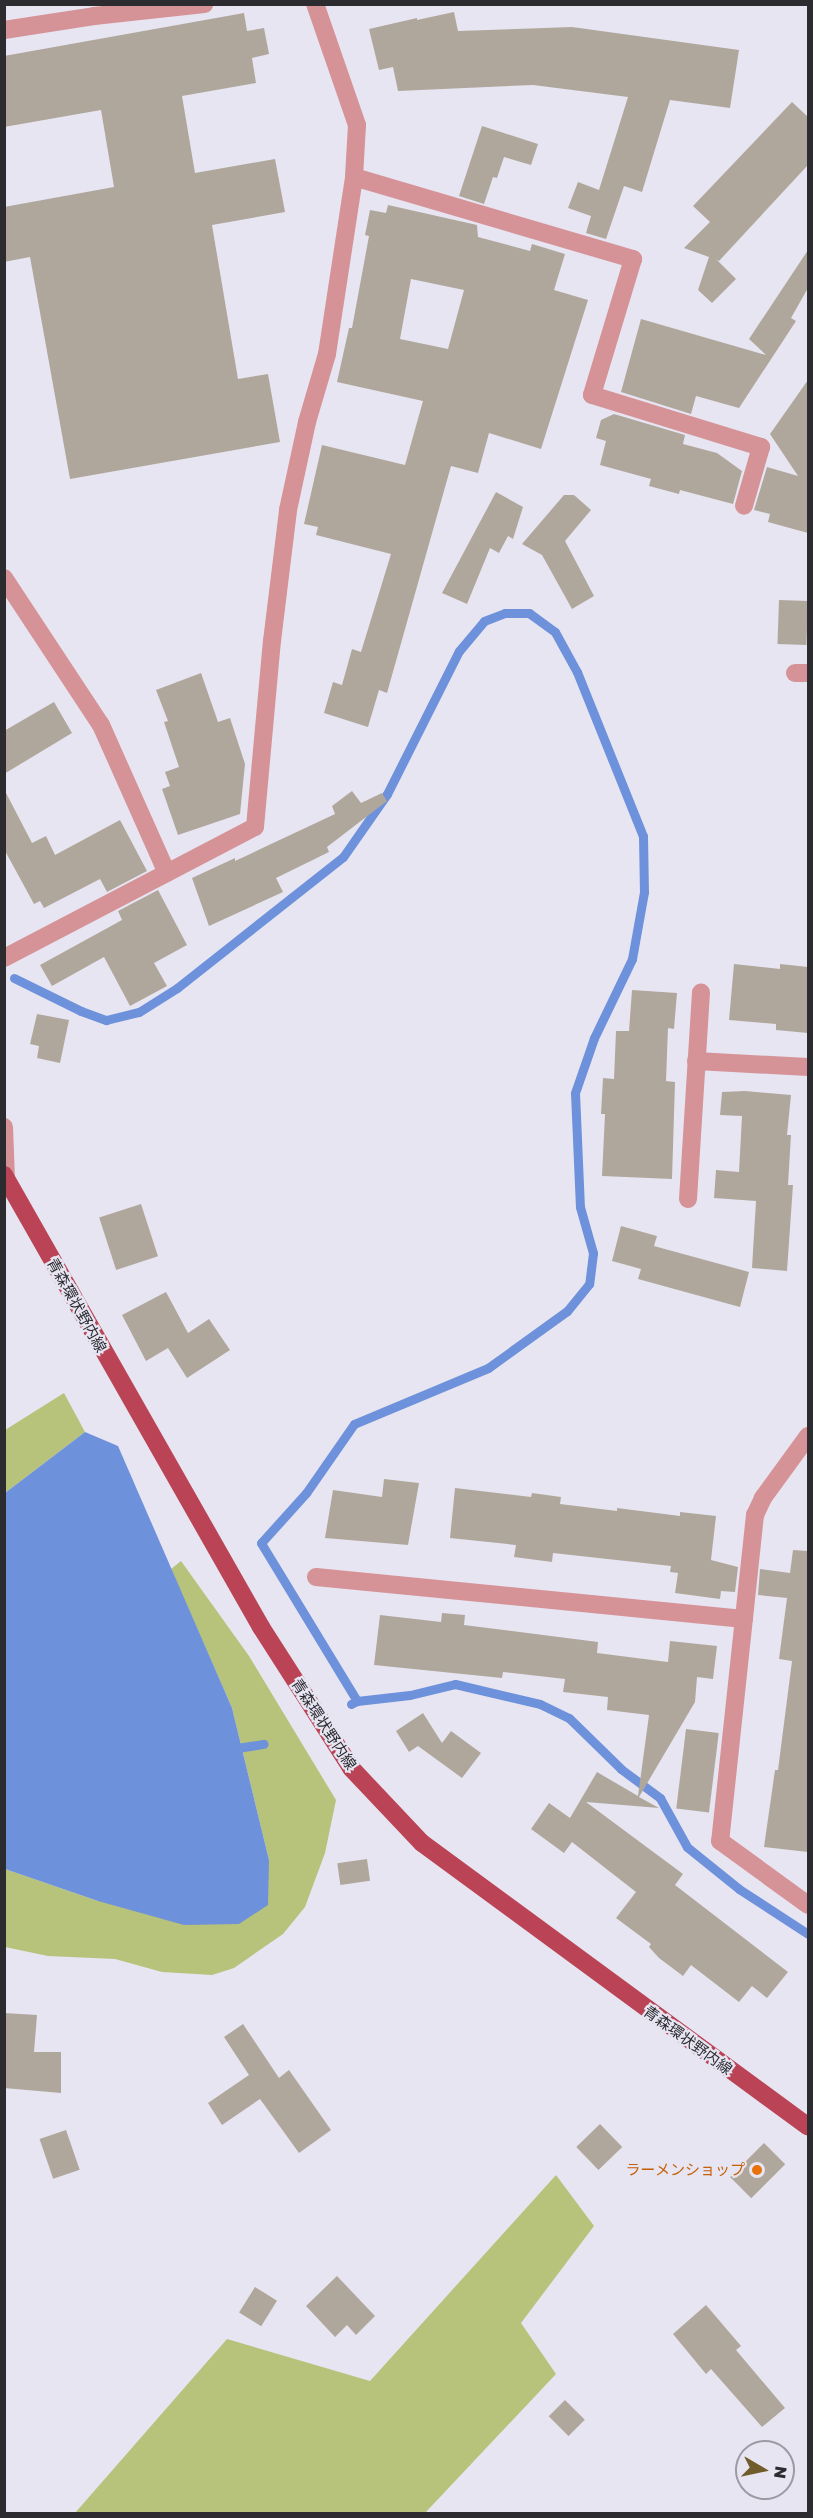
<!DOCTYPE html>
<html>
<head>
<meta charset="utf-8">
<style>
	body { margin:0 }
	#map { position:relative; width:813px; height:2518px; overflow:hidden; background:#e7e5f2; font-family:"Golos Text","Noto Sans JP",sans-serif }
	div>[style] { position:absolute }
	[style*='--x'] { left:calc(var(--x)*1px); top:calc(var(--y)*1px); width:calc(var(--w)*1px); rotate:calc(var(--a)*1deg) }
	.green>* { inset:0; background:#b7c37a }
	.water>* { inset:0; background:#6e91db }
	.stream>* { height:9px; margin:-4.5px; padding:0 4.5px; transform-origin:4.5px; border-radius:4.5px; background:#6e91db }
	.building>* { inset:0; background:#b0a79c; transform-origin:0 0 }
	.minor>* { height:18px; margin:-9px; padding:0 9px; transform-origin:9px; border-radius:9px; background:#d59397 }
	.major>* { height:18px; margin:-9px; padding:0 9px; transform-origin:9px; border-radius:9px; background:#ba4455 }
	.dots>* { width:16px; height:16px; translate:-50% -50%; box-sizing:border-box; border:3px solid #e7e5f2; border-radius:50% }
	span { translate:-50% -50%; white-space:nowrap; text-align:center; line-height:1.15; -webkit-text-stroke:4.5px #e7e5f2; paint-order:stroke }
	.street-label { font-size:15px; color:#2c2b30 }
	.food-label { font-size:15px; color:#c56008 }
	.right { translate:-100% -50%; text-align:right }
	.frame { position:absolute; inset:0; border:6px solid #2c2b30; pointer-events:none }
	.north { position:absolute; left:735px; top:2440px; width:60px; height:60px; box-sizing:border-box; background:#e7e5f2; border:2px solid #9c9ba4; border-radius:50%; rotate:99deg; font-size:16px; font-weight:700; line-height:24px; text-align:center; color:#2c2b30 }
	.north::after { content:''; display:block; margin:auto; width:21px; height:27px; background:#715c2b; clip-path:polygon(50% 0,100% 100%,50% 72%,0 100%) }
</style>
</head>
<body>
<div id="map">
	<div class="green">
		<div style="clip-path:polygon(64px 1393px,85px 1432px,5px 1493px,5px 1430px)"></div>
		<div style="clip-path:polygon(181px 1561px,249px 1656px,336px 1800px,325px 1853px,305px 1907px,283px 1934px,234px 1968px,212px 1975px,162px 1972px,115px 1959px,48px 1956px,5px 1947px,5px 1869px,98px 1901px,269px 1860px,232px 1708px,171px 1569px)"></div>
		<div style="clip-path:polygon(556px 2175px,594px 2226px,521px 2323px,556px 2374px,425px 2513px,75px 2513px,227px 2339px,370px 2381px)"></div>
	</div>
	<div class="water">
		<div style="clip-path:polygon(85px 1432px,118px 1446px,232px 1708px,269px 1860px,268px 1905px,239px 1924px,184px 1925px,98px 1901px,5px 1869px,5px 1493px)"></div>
	</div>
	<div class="stream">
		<div style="--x:14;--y:978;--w:75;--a:26.2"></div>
		<div style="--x:81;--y:1011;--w:27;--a:20"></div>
		<div style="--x:106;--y:1020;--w:34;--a:-14"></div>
		<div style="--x:139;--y:1012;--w:45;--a:-32.3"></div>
		<div style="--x:177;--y:988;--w:211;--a:-38.3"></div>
		<div style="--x:343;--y:857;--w:77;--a:-55.1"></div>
		<div style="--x:387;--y:794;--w:160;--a:-63.3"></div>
		<div style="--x:459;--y:651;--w:39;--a:-50"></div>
		<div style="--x:484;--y:621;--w:22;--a:-21"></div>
		<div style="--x:505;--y:613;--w:24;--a:0"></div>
		<div style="--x:529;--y:613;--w:32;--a:36"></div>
		<div style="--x:555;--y:632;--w:46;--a:61.2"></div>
		<div style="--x:577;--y:672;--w:177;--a:68.1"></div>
		<div style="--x:643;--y:836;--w:56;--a:89"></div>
		<div style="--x:644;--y:892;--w:68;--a:100.2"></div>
		<div style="--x:632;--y:959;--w:88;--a:115.7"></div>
		<div style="--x:594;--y:1038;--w:58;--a:109.1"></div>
		<div style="--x:575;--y:1093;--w:114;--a:87.5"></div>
		<div style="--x:580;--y:1207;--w:48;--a:74.2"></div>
		<div style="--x:593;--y:1253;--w:31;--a:97"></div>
		<div style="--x:589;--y:1284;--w:35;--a:129"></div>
		<div style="--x:567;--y:1311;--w:97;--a:144.2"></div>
		<div style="--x:488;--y:1368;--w:145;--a:157.3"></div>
		<div style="--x:354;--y:1424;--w:84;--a:124.8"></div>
		<div style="--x:306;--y:1493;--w:67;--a:132"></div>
		<div style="--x:261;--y:1543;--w:185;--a:58.7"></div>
		<div style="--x:351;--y:1704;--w:7;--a:-27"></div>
		<div style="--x:357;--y:1701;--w:53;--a:-6.5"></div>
		<div style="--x:410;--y:1695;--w:46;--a:-13.7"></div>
		<div style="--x:455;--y:1684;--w:87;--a:13.2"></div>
		<div style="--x:540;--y:1704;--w:32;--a:26"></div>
		<div style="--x:569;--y:1718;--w:73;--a:44.4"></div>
		<div style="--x:621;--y:1769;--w:49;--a:36.6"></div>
		<div style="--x:660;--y:1798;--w:56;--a:61.1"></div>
		<div style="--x:687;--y:1847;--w:67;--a:38.9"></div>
		<div style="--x:739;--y:1889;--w:82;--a:33.1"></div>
		<div style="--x:231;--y:1749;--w:33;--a:-9"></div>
	</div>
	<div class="building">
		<div style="clip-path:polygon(454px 12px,458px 31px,572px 27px,739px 50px,730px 108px,670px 100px,642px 192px,624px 186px,606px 239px,586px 233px,591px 216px,568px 208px,578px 182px,599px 190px,628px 97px,533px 85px,398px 91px,393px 67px,379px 70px,369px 29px,417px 18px,417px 20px)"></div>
		<div style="clip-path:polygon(244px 13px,247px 31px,264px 28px,269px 54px,252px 58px,256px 83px,182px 96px,195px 173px,275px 159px,285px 212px,212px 225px,238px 379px,268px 374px,280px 442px,70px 479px,30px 257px,4px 262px,4px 207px,114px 187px,101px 110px,4px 127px,4px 56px)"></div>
		<div style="clip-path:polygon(792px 102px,808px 117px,808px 165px,719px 261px,716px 259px,736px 279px,712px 303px,698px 290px,709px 257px,684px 248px,710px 222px,693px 206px)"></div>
		<div style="clip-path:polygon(482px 126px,538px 144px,531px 165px,504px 157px,497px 178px,493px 177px,484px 204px,459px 196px)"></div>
		<div style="clip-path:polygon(evenodd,388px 205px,477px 225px,478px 237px,530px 251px,532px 244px,565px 254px,554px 290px,588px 300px,541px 449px,489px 433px,478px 473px,451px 466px,387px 693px,379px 690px,368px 727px,324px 713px,333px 682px,342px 685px,352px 649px,361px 652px,391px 554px,316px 535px,318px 527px,304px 524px,322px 445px,405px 465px,423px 401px,337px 382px,349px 328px,352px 328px,369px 236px,365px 235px,370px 210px,386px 213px,388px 205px,411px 279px,464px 290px,448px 349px,400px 339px,411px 279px)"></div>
		<div style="clip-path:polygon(808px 250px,808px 288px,791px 318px,796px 321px,739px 408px,696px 396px,691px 414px,621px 392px,641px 319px,766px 355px,749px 339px)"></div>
		<div style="clip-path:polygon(808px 380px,808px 533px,768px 522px,770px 514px,754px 510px,767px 467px,798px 476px,770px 434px)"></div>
		<div style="clip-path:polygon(614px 414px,685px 435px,683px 444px,717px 453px,742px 471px,733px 504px,680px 490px,679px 494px,649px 486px,651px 479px,600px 465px,606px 441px,596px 438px,601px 420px)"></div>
		<div style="clip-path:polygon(496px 492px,523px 507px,513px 539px,508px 536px,499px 553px,490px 548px,467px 604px,442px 593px)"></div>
		<div style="clip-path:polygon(564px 495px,574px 495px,591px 510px,565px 541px,594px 596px,572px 609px,542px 555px,522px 544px)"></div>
		<div style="left:779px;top:600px;width:29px;height:44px;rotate:2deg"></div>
		<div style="clip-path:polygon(201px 673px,218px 722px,230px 718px,245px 764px,240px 814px,178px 835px,162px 789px,170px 786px,165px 772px,179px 767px,164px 722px,168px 721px,156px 690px)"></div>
		<div style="clip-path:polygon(54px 702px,72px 733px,4px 774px,4px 731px)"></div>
		<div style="clip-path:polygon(4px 789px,32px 843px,46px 836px,55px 855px,120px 820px,147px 871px,107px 892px,100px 879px,44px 908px,40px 901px,34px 904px,4px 849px)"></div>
		<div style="clip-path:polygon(352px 791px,361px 803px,382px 793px,387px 801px,327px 847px,329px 852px,276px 878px,283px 892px,209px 926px,192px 878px,235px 858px,235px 861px,335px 814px,332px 806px)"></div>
		<div style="clip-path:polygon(158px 890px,187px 945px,154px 963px,167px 986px,130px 1006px,104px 957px,52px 986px,40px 965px,122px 920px,118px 911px)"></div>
		<div style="clip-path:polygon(734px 964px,780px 969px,780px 964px,808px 967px,808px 1033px,776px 1030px,776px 1024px,729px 1020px)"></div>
		<div style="clip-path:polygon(632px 990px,677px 993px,674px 1029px,668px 1028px,666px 1081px,675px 1082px,672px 1179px,602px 1176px,605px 1114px,601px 1114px,603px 1078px,614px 1079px,616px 1031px,629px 1031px)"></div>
		<div style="clip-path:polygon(37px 1014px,69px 1020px,60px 1063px,37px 1058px,39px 1046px,30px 1044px)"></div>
		<div style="clip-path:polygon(745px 1091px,791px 1095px,787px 1135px,791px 1135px,788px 1185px,793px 1185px,787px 1271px,752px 1268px,756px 1201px,714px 1198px,716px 1170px,739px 1172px,742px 1116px,720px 1115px,722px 1092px)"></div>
		<div style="left:141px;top:1204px;width:55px;height:44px;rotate:72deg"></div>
		<div style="clip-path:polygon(621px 1226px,657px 1236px,654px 1246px,749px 1272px,740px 1307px,638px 1279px,641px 1269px,612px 1261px)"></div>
		<div style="clip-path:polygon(166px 1292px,188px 1333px,209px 1319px,230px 1350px,187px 1378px,168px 1348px,146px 1361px,122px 1315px)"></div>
		<div style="clip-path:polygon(384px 1479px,419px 1483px,408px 1545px,325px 1538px,333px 1490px,382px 1497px)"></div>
		<div style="clip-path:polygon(455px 1488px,531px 1497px,532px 1493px,561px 1497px,560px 1504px,617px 1511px,617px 1508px,680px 1516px,680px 1512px,716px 1516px,711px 1560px,738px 1567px,735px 1592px,721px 1591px,720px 1599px,675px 1593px,678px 1573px,670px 1572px,671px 1566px,553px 1553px,552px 1562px,514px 1557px,516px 1545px,450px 1538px)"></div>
		<div style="clip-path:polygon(793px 1550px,808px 1551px,808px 1852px,764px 1847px,775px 1770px,778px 1770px,792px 1661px,779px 1659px,787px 1598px,758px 1595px,760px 1569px,790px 1573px)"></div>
		<div style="clip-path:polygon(442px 1613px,465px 1615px,464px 1625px,598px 1642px,597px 1653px,668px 1662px,670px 1641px,717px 1646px,713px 1679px,697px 1677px,695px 1702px,639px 1797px,659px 1808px,586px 1802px,683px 1874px,675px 1885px,788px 1972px,767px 1998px,752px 1986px,739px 2002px,691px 1965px,683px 1976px,659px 1958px,649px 1947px,651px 1944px,616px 1918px,636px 1892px,572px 1842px,564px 1853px,531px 1829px,549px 1803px,570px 1818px,597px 1772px,638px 1796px,649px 1715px,607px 1710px,608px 1697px,563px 1692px,565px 1679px,503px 1672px,502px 1678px,374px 1665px,380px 1615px,441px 1622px)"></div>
		<div style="clip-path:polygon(423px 1713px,442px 1743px,451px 1731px,481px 1753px,462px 1778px,418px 1746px,409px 1752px,396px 1731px)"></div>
		<div style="left:686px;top:1729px;width:33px;height:80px;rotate:7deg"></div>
		<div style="left:367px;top:1859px;width:22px;height:30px;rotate:82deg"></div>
		<div style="clip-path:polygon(4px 2013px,37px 2015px,34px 2052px,61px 2052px,61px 2093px,4px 2088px)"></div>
		<div style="clip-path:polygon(243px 2024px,279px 2078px,289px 2070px,331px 2130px,299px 2153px,260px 2099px,222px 2125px,208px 2103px,249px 2075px,224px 2037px)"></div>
		<div style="left:600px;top:2124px;width:32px;height:33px;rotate:46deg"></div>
		<div style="left:66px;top:2130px;width:42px;height:28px;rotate:71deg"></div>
		<div style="left:764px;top:2143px;width:30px;height:48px;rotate:45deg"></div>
		<div style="clip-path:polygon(337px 2276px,375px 2316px,356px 2335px,347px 2325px,335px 2337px,306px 2306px)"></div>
		<div style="left:255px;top:2287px;width:26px;height:30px;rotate:32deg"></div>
		<div style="clip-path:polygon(706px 2305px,741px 2346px,736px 2350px,785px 2408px,762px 2427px,711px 2369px,706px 2374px,673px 2334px)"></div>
		<div style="left:565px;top:2400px;width:28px;height:23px;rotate:45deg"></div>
	</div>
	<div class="minor">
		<div style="--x:4;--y:30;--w:91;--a:-8.8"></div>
		<div style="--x:94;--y:16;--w:111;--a:-6.2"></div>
		<div style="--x:354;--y:177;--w:291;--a:16.4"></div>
		<div style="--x:633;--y:259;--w:142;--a:106.8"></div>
		<div style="--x:592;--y:395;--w:177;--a:17.1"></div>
		<div style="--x:761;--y:447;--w:61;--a:106.1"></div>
		<div style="--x:4;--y:578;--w:176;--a:56.6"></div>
		<div style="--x:101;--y:725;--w:162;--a:66"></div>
		<div style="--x:795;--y:673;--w:13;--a:0"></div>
		<div style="--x:4;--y:958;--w:283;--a:-27.6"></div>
		<div style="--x:255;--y:827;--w:187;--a:-84.8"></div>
		<div style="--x:272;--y:641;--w:132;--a:-83"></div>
		<div style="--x:288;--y:510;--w:90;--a:-77.8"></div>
		<div style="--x:307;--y:422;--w:71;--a:-73.6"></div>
		<div style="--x:327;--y:354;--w:179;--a:-81.3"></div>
		<div style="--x:354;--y:177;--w:52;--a:-86.7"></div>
		<div style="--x:357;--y:125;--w:128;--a:-109.1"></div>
		<div style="--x:696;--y:1061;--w:112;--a:3.1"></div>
		<div style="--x:4;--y:1127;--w:51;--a:87.8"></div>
		<div style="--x:688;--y:1199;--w:207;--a:-86.4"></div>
		<div style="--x:808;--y:1436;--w:77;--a:126"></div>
		<div style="--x:763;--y:1498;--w:19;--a:115"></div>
		<div style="--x:755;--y:1515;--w:328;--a:96.1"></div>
		<div style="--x:720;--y:1841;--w:109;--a:36"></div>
		<div style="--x:316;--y:1577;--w:430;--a:5.6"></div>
	</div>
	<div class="major">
		<div style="--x:4;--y:1175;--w:520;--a:60.38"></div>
		<div style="--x:261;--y:1627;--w:167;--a:57.4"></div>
		<div style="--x:351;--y:1768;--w:103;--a:46.6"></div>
		<div style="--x:422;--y:1843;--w:479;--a:36.3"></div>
	</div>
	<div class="dots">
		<div style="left:757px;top:2170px;background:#e8710a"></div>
	</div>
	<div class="street-label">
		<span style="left:77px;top:1305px;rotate:61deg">青森環状野内線</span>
		<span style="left:324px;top:1724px;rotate:57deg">青森環状野内線</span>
		<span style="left:688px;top:2040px;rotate:36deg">青森環状野内線</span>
	</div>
	<div class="food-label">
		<span class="right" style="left:745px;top:2170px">ラーメンショップ</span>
	</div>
	<div class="frame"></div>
	<div class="north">N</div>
</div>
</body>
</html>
